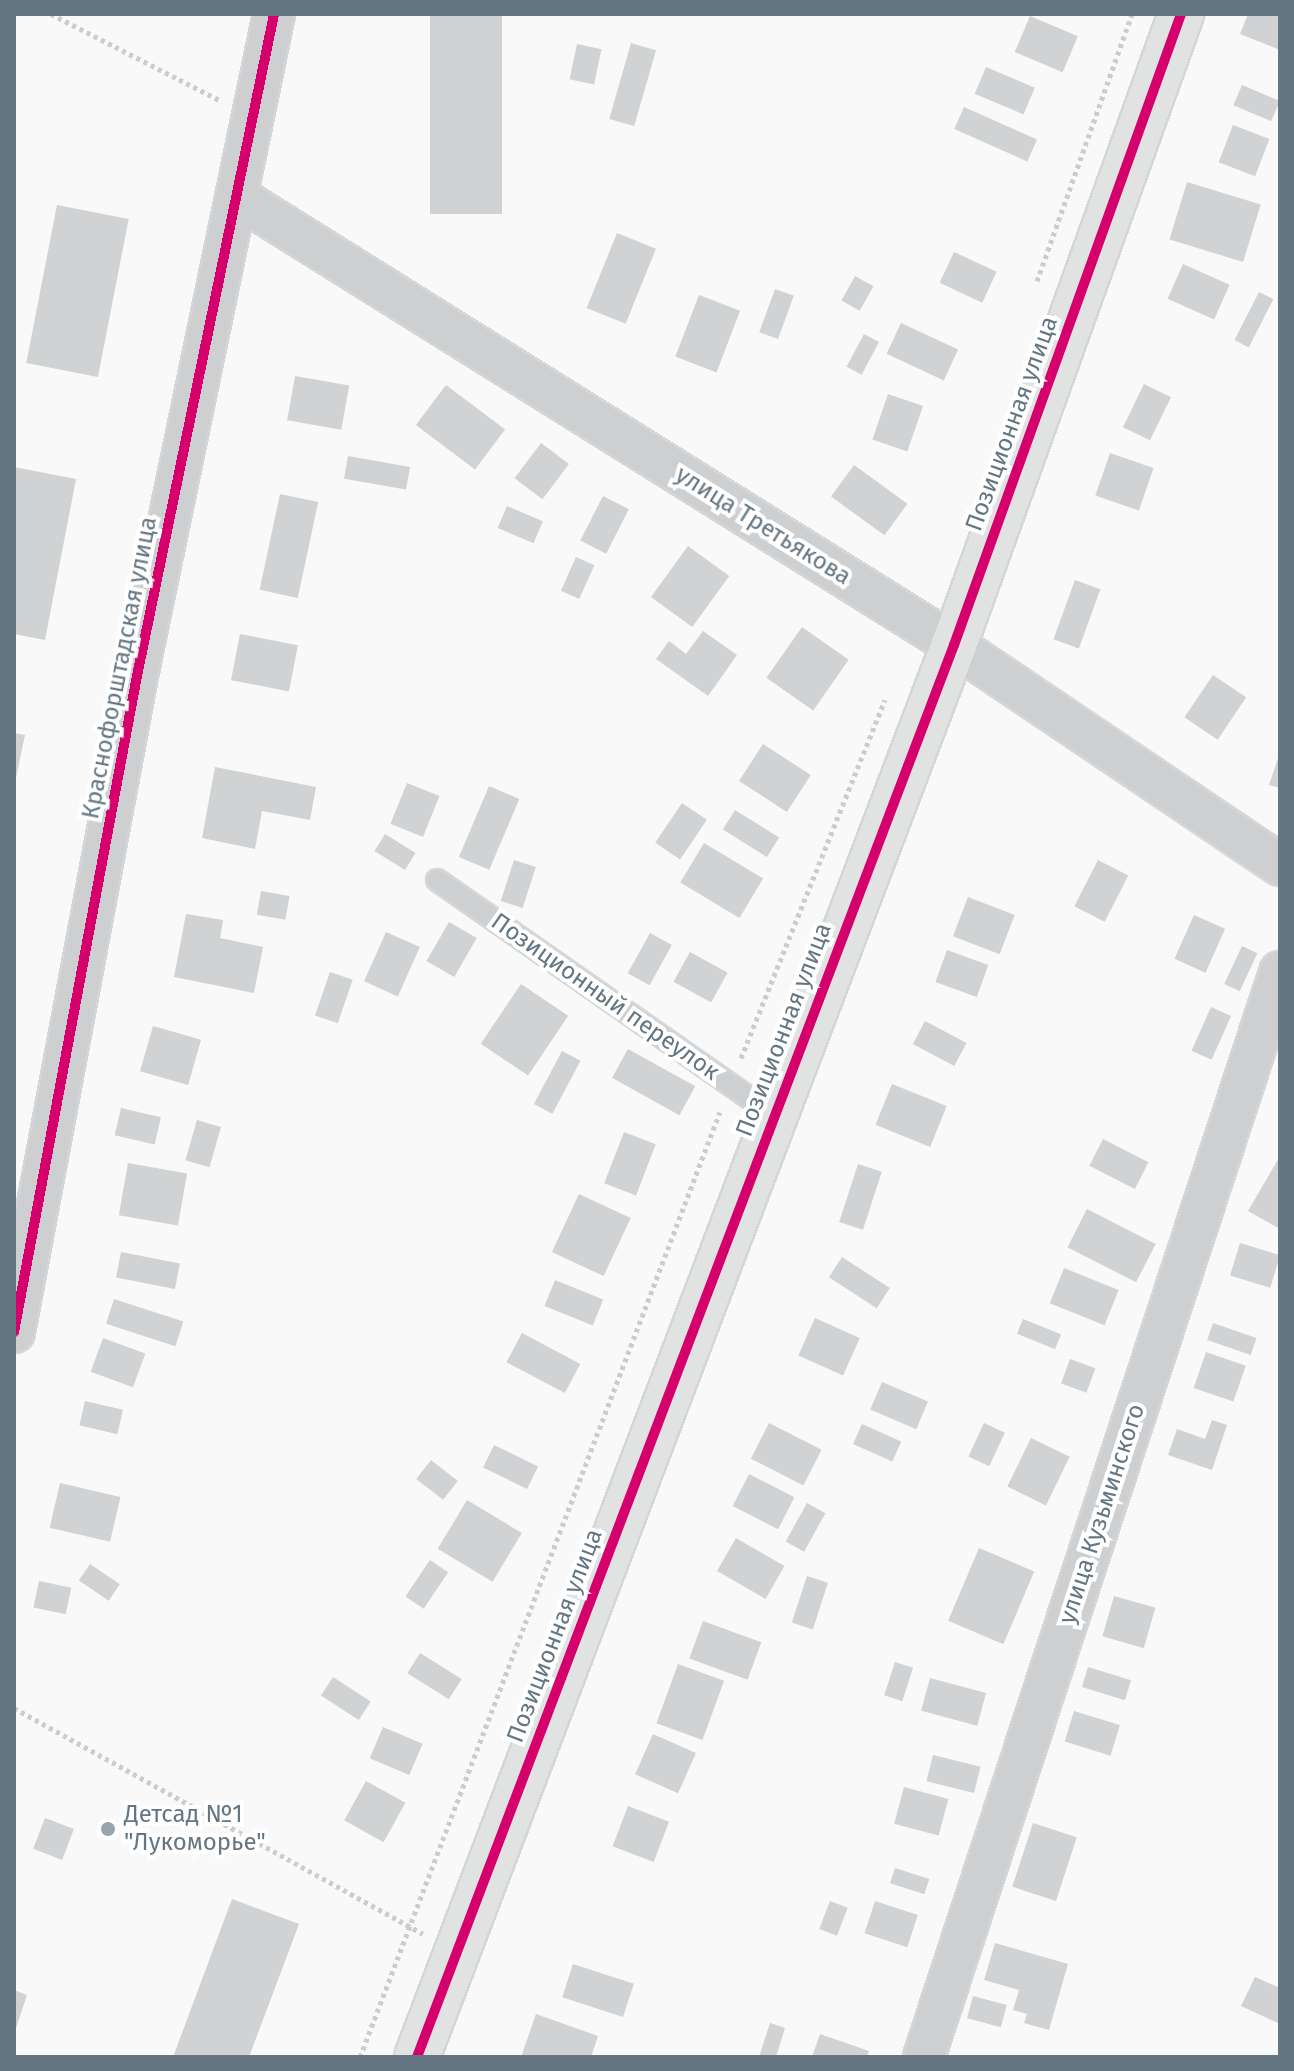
<!DOCTYPE html>
<html>
<head>
<meta charset="utf-8">
<style>
	body { margin:0 }
	#map { position:relative; width:1294px; height:2071px; overflow:hidden; background:#f9f9f9; font-family:"Fira Sans",sans-serif }
	div>[style] { position:absolute }
	[style*='--x'] { left:calc(var(--x)*1px); top:calc(var(--y)*1px); width:calc(var(--w)*1px); rotate:calc(var(--a)*1deg) }
	.building>* { inset:0; background:#d0d2d3; transform-origin:0 0 }
	.path>* { height:5px; margin-top:-2.5px; transform-origin:0; background:repeating-linear-gradient(90deg,#cbcccd 0 4px,transparent 0 8px) }
	.roads { filter:drop-shadow(2px 0 #d5d6d7) drop-shadow(-2px 0 #d5d6d7) drop-shadow(0 2px #d5d6d7) drop-shadow(0 -2px #d5d6d7) }
	.lane>* { height:20px; margin:-10px; padding:0 10px; transform-origin:10px; border-radius:10px; background:#cecfd0 }
	.street>* { height:40px; margin:-20px; padding:0 20px; transform-origin:20px; border-radius:20px; background:#cecfd0 }
	.secondary>* { height:44px; margin:-22px; padding:0 22px; transform-origin:22px; border-radius:22px; background:#e1e2e2 }
	.cycleway>* { height:10px; margin:-5px; padding:0 5px; transform-origin:5px; border-radius:5px; background:#d6006c }
	.dots>* { width:22px; height:22px; translate:-50% -50%; box-sizing:border-box; border:4px solid #fff; border-radius:50% }
	span { translate:-50% -50%; white-space:nowrap; text-align:center; line-height:1.15; -webkit-text-stroke:8px #fff; paint-order:stroke }
	.street-label { font-size:24px; color:#657683 }
	.poi-label { font-size:24px; color:#657683 }
	.left { translate:0 -50%; text-align:left }
	.frame { position:absolute; inset:0; border:16px solid #657683; pointer-events:none }
</style>
</head>
<body>
<div id="map">
	<div class="building">
		<div style="left:430px;top:14px;width:72px;height:200px"></div>
		<div style="clip-path:polygon(1248px 14px,1280px 14px,1280px 50px,1240px 34px)"></div>
		<div style="left:1030px;top:16px;width:52px;height:39px;rotate:23deg"></div>
		<div style="left:631px;top:43px;width:26px;height:79px;rotate:16deg"></div>
		<div style="left:577px;top:44px;width:25px;height:36px;rotate:12deg"></div>
		<div style="left:986px;top:67px;width:53px;height:29px;rotate:23deg"></div>
		<div style="left:1242px;top:85px;width:41px;height:22px;rotate:23deg"></div>
		<div style="left:964px;top:107px;width:80px;height:24px;rotate:24deg"></div>
		<div style="left:1233px;top:125px;width:39px;height:40px;rotate:21deg"></div>
		<div style="left:1187px;top:182px;width:77px;height:60px;rotate:17deg"></div>
		<div style="left:57px;top:205px;width:73px;height:161px;rotate:11deg"></div>
		<div style="left:617px;top:233px;width:42px;height:81px;rotate:22deg"></div>
		<div style="left:954px;top:252px;width:47px;height:34px;rotate:25deg"></div>
		<div style="left:1183px;top:264px;width:51px;height:38px;rotate:24deg"></div>
		<div style="left:855px;top:276px;width:21px;height:28px;rotate:29deg"></div>
		<div style="left:775px;top:289px;width:20px;height:46px;rotate:20deg"></div>
		<div style="left:1259px;top:292px;width:16px;height:54px;rotate:27deg"></div>
		<div style="left:699px;top:295px;width:44px;height:66px;rotate:21deg"></div>
		<div style="left:901px;top:323px;width:63px;height:34px;rotate:25deg"></div>
		<div style="left:864px;top:334px;width:17px;height:37px;rotate:28deg"></div>
		<div style="left:295px;top:376px;width:55px;height:45px;rotate:10deg"></div>
		<div style="left:1144px;top:384px;width:30px;height:48px;rotate:26deg"></div>
		<div style="left:446px;top:385px;width:74px;height:50px;rotate:37deg"></div>
		<div style="left:888px;top:394px;width:37px;height:48px;rotate:19deg"></div>
		<div style="left:541px;top:443px;width:35px;height:44px;rotate:37deg"></div>
		<div style="left:1110px;top:453px;width:46px;height:45px;rotate:19deg"></div>
		<div style="left:348px;top:456px;width:63px;height:23px;rotate:10deg"></div>
		<div style="left:854px;top:465px;width:66px;height:39px;rotate:36deg"></div>
		<div style="clip-path:polygon(14px 467px,76px 479px,45px 640px,14px 634px)"></div>
		<div style="left:280px;top:494px;width:39px;height:98px;rotate:12deg"></div>
		<div style="left:603px;top:496px;width:29px;height:50px;rotate:27deg"></div>
		<div style="left:507px;top:506px;width:39px;height:24px;rotate:23deg"></div>
		<div style="left:688px;top:546px;width:51px;height:63px;rotate:36deg"></div>
		<div style="left:576px;top:557px;width:20px;height:37px;rotate:24deg"></div>
		<div style="left:1075px;top:580px;width:27px;height:63px;rotate:20deg"></div>
		<div style="left:802px;top:627px;width:57px;height:62px;rotate:35deg"></div>
		<div style="clip-path:polygon(703px 631px,737px 655px,708px 696px,656px 659px,669px 641px,686px 654px)"></div>
		<div style="left:240px;top:634px;width:59px;height:47px;rotate:11deg"></div>
		<div style="left:1213px;top:675px;width:40px;height:51px;rotate:34deg"></div>
		<div style="clip-path:polygon(14px 733px,25px 735px,15px 782px,14px 782px)"></div>
		<div style="left:763px;top:744px;width:57px;height:44px;rotate:33deg"></div>
		<div style="clip-path:polygon(1280px 752px,1280px 788px,1269px 785px)"></div>
		<div style="clip-path:polygon(215px 767px,316px 787px,310px 820px,262px 811px,255px 849px,202px 838px)"></div>
		<div style="left:407px;top:783px;width:35px;height:44px;rotate:22deg"></div>
		<div style="left:489px;top:786px;width:33px;height:77px;rotate:23deg"></div>
		<div style="left:682px;top:803px;width:30px;height:48px;rotate:34deg"></div>
		<div style="left:735px;top:810px;width:52px;height:23px;rotate:32deg"></div>
		<div style="left:385px;top:834px;width:36px;height:20px;rotate:32deg"></div>
		<div style="left:704px;top:843px;width:69px;height:46px;rotate:31deg"></div>
		<div style="left:514px;top:860px;width:23px;height:43px;rotate:18deg"></div>
		<div style="left:1098px;top:860px;width:34px;height:52px;rotate:27deg"></div>
		<div style="left:261px;top:891px;width:29px;height:24px;rotate:10deg"></div>
		<div style="left:968px;top:897px;width:50px;height:42px;rotate:21deg"></div>
		<div style="clip-path:polygon(186px 914px,223px 920px,220px 938px,263px 947px,254px 993px,174px 977px)"></div>
		<div style="left:1194px;top:915px;width:34px;height:48px;rotate:24deg"></div>
		<div style="left:449px;top:922px;width:32px;height:45px;rotate:30deg"></div>
		<div style="left:386px;top:932px;width:37px;height:54px;rotate:24deg"></div>
		<div style="left:650px;top:933px;width:25px;height:46px;rotate:29deg"></div>
		<div style="left:1242px;top:946px;width:17px;height:42px;rotate:25deg"></div>
		<div style="left:947px;top:950px;width:44px;height:34px;rotate:20deg"></div>
		<div style="left:690px;top:952px;width:43px;height:34px;rotate:29deg"></div>
		<div style="left:330px;top:972px;width:24px;height:46px;rotate:19deg"></div>
		<div style="left:521px;top:984px;width:57px;height:72px;rotate:34deg"></div>
		<div style="left:1211px;top:1007px;width:22px;height:48px;rotate:24deg"></div>
		<div style="left:925px;top:1021px;width:47px;height:26px;rotate:28deg"></div>
		<div style="left:153px;top:1026px;width:50px;height:47px;rotate:16deg"></div>
		<div style="left:628px;top:1049px;width:77px;height:33px;rotate:29deg"></div>
		<div style="left:562px;top:1051px;width:21px;height:60px;rotate:28deg"></div>
		<div style="left:892px;top:1084px;width:59px;height:44px;rotate:22deg"></div>
		<div style="left:121px;top:1108px;width:41px;height:28px;rotate:13deg"></div>
		<div style="left:197px;top:1120px;width:25px;height:42px;rotate:16deg"></div>
		<div style="left:624px;top:1132px;width:34px;height:55px;rotate:21deg"></div>
		<div style="left:1103px;top:1139px;width:51px;height:30px;rotate:27deg"></div>
		<div style="clip-path:polygon(1280px 1156px,1280px 1229px,1248px 1211px)"></div>
		<div style="left:128px;top:1163px;width:60px;height:53px;rotate:10deg"></div>
		<div style="left:858px;top:1164px;width:25px;height:61px;rotate:18deg"></div>
		<div style="left:579px;top:1194px;width:57px;height:64px;rotate:25deg"></div>
		<div style="left:1087px;top:1209px;width:77px;height:43px;rotate:27deg"></div>
		<div style="left:1240px;top:1243px;width:42px;height:34px;rotate:17deg"></div>
		<div style="left:121px;top:1252px;width:60px;height:26px;rotate:11deg"></div>
		<div style="left:842px;top:1257px;width:57px;height:24px;rotate:33deg"></div>
		<div style="left:1064px;top:1268px;width:59px;height:38px;rotate:22deg"></div>
		<div style="left:555px;top:1280px;width:52px;height:28px;rotate:22deg"></div>
		<div style="left:114px;top:1299px;width:73px;height:26px;rotate:18deg"></div>
		<div style="left:815px;top:1318px;width:49px;height:41px;rotate:24deg"></div>
		<div style="left:1023px;top:1319px;width:41px;height:16px;rotate:22deg"></div>
		<div style="left:1213px;top:1323px;width:46px;height:18px;rotate:19deg"></div>
		<div style="left:522px;top:1333px;width:66px;height:33px;rotate:28deg"></div>
		<div style="left:103px;top:1338px;width:45px;height:36px;rotate:20deg"></div>
		<div style="left:1206px;top:1352px;width:42px;height:38px;rotate:19deg"></div>
		<div style="left:1070px;top:1359px;width:27px;height:26px;rotate:20deg"></div>
		<div style="left:882px;top:1382px;width:50px;height:30px;rotate:23deg"></div>
		<div style="left:85px;top:1401px;width:39px;height:25px;rotate:13deg"></div>
		<div style="clip-path:polygon(1212px 1420px,1227px 1425px,1212px 1470px,1168px 1455px,1177px 1429px,1205px 1439px)"></div>
		<div style="left:769px;top:1423px;width:59px;height:40px;rotate:27deg"></div>
		<div style="left:984px;top:1423px;width:23px;height:37px;rotate:25deg"></div>
		<div style="left:862px;top:1424px;width:43px;height:22px;rotate:24deg"></div>
		<div style="left:1031px;top:1438px;width:43px;height:54px;rotate:26deg"></div>
		<div style="left:494px;top:1445px;width:49px;height:25px;rotate:26deg"></div>
		<div style="left:431px;top:1460px;width:34px;height:24px;rotate:38deg"></div>
		<div style="left:749px;top:1474px;width:51px;height:36px;rotate:27deg"></div>
		<div style="left:60px;top:1483px;width:62px;height:46px;rotate:13deg"></div>
		<div style="left:467px;top:1500px;width:64px;height:57px;rotate:31deg"></div>
		<div style="left:807px;top:1503px;width:21px;height:44px;rotate:29deg"></div>
		<div style="left:736px;top:1538px;width:56px;height:38px;rotate:30deg"></div>
		<div style="left:979px;top:1548px;width:60px;height:79px;rotate:23deg"></div>
		<div style="left:430px;top:1560px;width:22px;height:44px;rotate:34deg"></div>
		<div style="left:90px;top:1564px;width:36px;height:20px;rotate:34deg"></div>
		<div style="left:807px;top:1576px;width:22px;height:49px;rotate:18deg"></div>
		<div style="left:39px;top:1581px;width:33px;height:27px;rotate:12deg"></div>
		<div style="left:1114px;top:1596px;width:43px;height:42px;rotate:16deg"></div>
		<div style="left:703px;top:1621px;width:62px;height:40px;rotate:20deg"></div>
		<div style="left:420px;top:1653px;width:49px;height:24px;rotate:32deg"></div>
		<div style="left:895px;top:1662px;width:19px;height:35px;rotate:18deg"></div>
		<div style="left:678px;top:1664px;width:49px;height:63px;rotate:20deg"></div>
		<div style="left:1088px;top:1667px;width:45px;height:21px;rotate:17deg"></div>
		<div style="left:333px;top:1677px;width:45px;height:22px;rotate:33deg"></div>
		<div style="left:930px;top:1678px;width:58px;height:34px;rotate:15deg"></div>
		<div style="left:1074px;top:1711px;width:48px;height:32px;rotate:17deg"></div>
		<div style="left:383px;top:1727px;width:43px;height:34px;rotate:23deg"></div>
		<div style="left:653px;top:1734px;width:47px;height:44px;rotate:24deg"></div>
		<div style="left:933px;top:1755px;width:49px;height:27px;rotate:14deg"></div>
		<div style="left:366px;top:1781px;width:45px;height:45px;rotate:29deg"></div>
		<div style="left:904px;top:1787px;width:46px;height:38px;rotate:15deg"></div>
		<div style="left:628px;top:1806px;width:44px;height:43px;rotate:21deg"></div>
		<div style="left:45px;top:1818px;width:31px;height:33px;rotate:21deg"></div>
		<div style="left:1033px;top:1823px;width:46px;height:67px;rotate:18deg"></div>
		<div style="left:895px;top:1868px;width:36px;height:16px;rotate:18deg"></div>
		<div style="clip-path:polygon(232px 1899px,299px 1924px,249px 2057px,173px 2057px)"></div>
		<div style="left:830px;top:1901px;width:19px;height:30px;rotate:21deg"></div>
		<div style="left:875px;top:1901px;width:45px;height:34px;rotate:18deg"></div>
		<div style="clip-path:polygon(995px 1943px,1068px 1964px,1049px 2030px,1024px 2023px,1027px 2014px,1013px 2010px,1019px 1990px,984px 1980px)"></div>
		<div style="left:573px;top:1964px;width:64px;height:35px;rotate:18deg"></div>
		<div style="clip-path:polygon(1255px 1977px,1280px 1988px,1280px 2024px,1241px 2006px)"></div>
		<div style="clip-path:polygon(14px 1990px,27px 1995px,16px 2028px,14px 2027px)"></div>
		<div style="left:973px;top:1996px;width:35px;height:23px;rotate:15deg"></div>
		<div style="clip-path:polygon(536px 2014px,598px 2036px,591px 2057px,521px 2057px)"></div>
		<div style="clip-path:polygon(770px 2023px,785px 2028px,776px 2057px,759px 2057px)"></div>
		<div style="clip-path:polygon(820px 2034px,869px 2051px,867px 2057px,812px 2057px)"></div>
	</div>
	<div class="path">
		<div style="--x:51;--y:14;--w:189;--a:27.1"></div>
		<div style="--x:1037;--y:281;--w:283;--a:-70.4"></div>
		<div style="--x:741;--y:1058;--w:386;--a:-68.1"></div>
		<div style="--x:14;--y:1708;--w:467;--a:28.9"></div>
		<div style="--x:360;--y:2057;--w:1011;--a:-69.15"></div>
	</div>
	<div class="roads">
		<div class="lane">
			<div style="--x:437;--y:880;--w:409;--a:34.9"></div>
		</div>
		<div class="street">
			<div style="--x:239;--y:198;--w:843;--a:32.01"></div>
			<div style="--x:954;--y:645;--w:393;--a:34"></div>
			<div style="--x:14;--y:1332;--w:673;--a:-79.38"></div>
			<div style="--x:138;--y:671;--w:671;--a:-78.3"></div>
			<div style="--x:924;--y:2057;--w:1142;--a:-71.83"></div>
		</div>
		<div class="secondary">
			<div style="--x:417;--y:2057;--w:1511;--a:-69.18"></div>
			<div style="--x:954;--y:645;--w:671;--a:-70.21"></div>
		</div>
	</div>
	<div class="cycleway">
		<div style="--x:14;--y:1332;--w:673;--a:-79.38"></div>
		<div style="--x:138;--y:671;--w:671;--a:-78.3"></div>
		<div style="--x:417;--y:2057;--w:1511;--a:-69.18"></div>
		<div style="--x:954;--y:645;--w:671;--a:-70.21"></div>
	</div>
	<div class="dots">
		<div style="left:108px;top:1829px;background:#99a4ac"></div>
	</div>
	<div class="street-label">
		<span style="left:1012px;top:424px;rotate:-70deg">Позиционная улица</span>
		<span style="left:763px;top:526px;rotate:32deg">улица Третьякова</span>
		<span style="left:120px;top:668px;rotate:-79deg">Краснофорштадская улица</span>
		<span style="left:605px;top:997px;rotate:35deg">Позиционный переулок</span>
		<span style="left:784px;top:1030px;rotate:-69deg">Позиционная улица</span>
		<span style="left:1102px;top:1514px;rotate:-72deg">улица Кузьминского</span>
		<span style="left:555px;top:1636px;rotate:-69deg">Позиционная улица</span>
	</div>
	<div class="poi-label">
		<span class="left" style="left:124px;top:1829px">Детсад №1<br>"Лукоморье"</span>
	</div>
	<div class="frame"></div>
</div>
</body>
</html>
